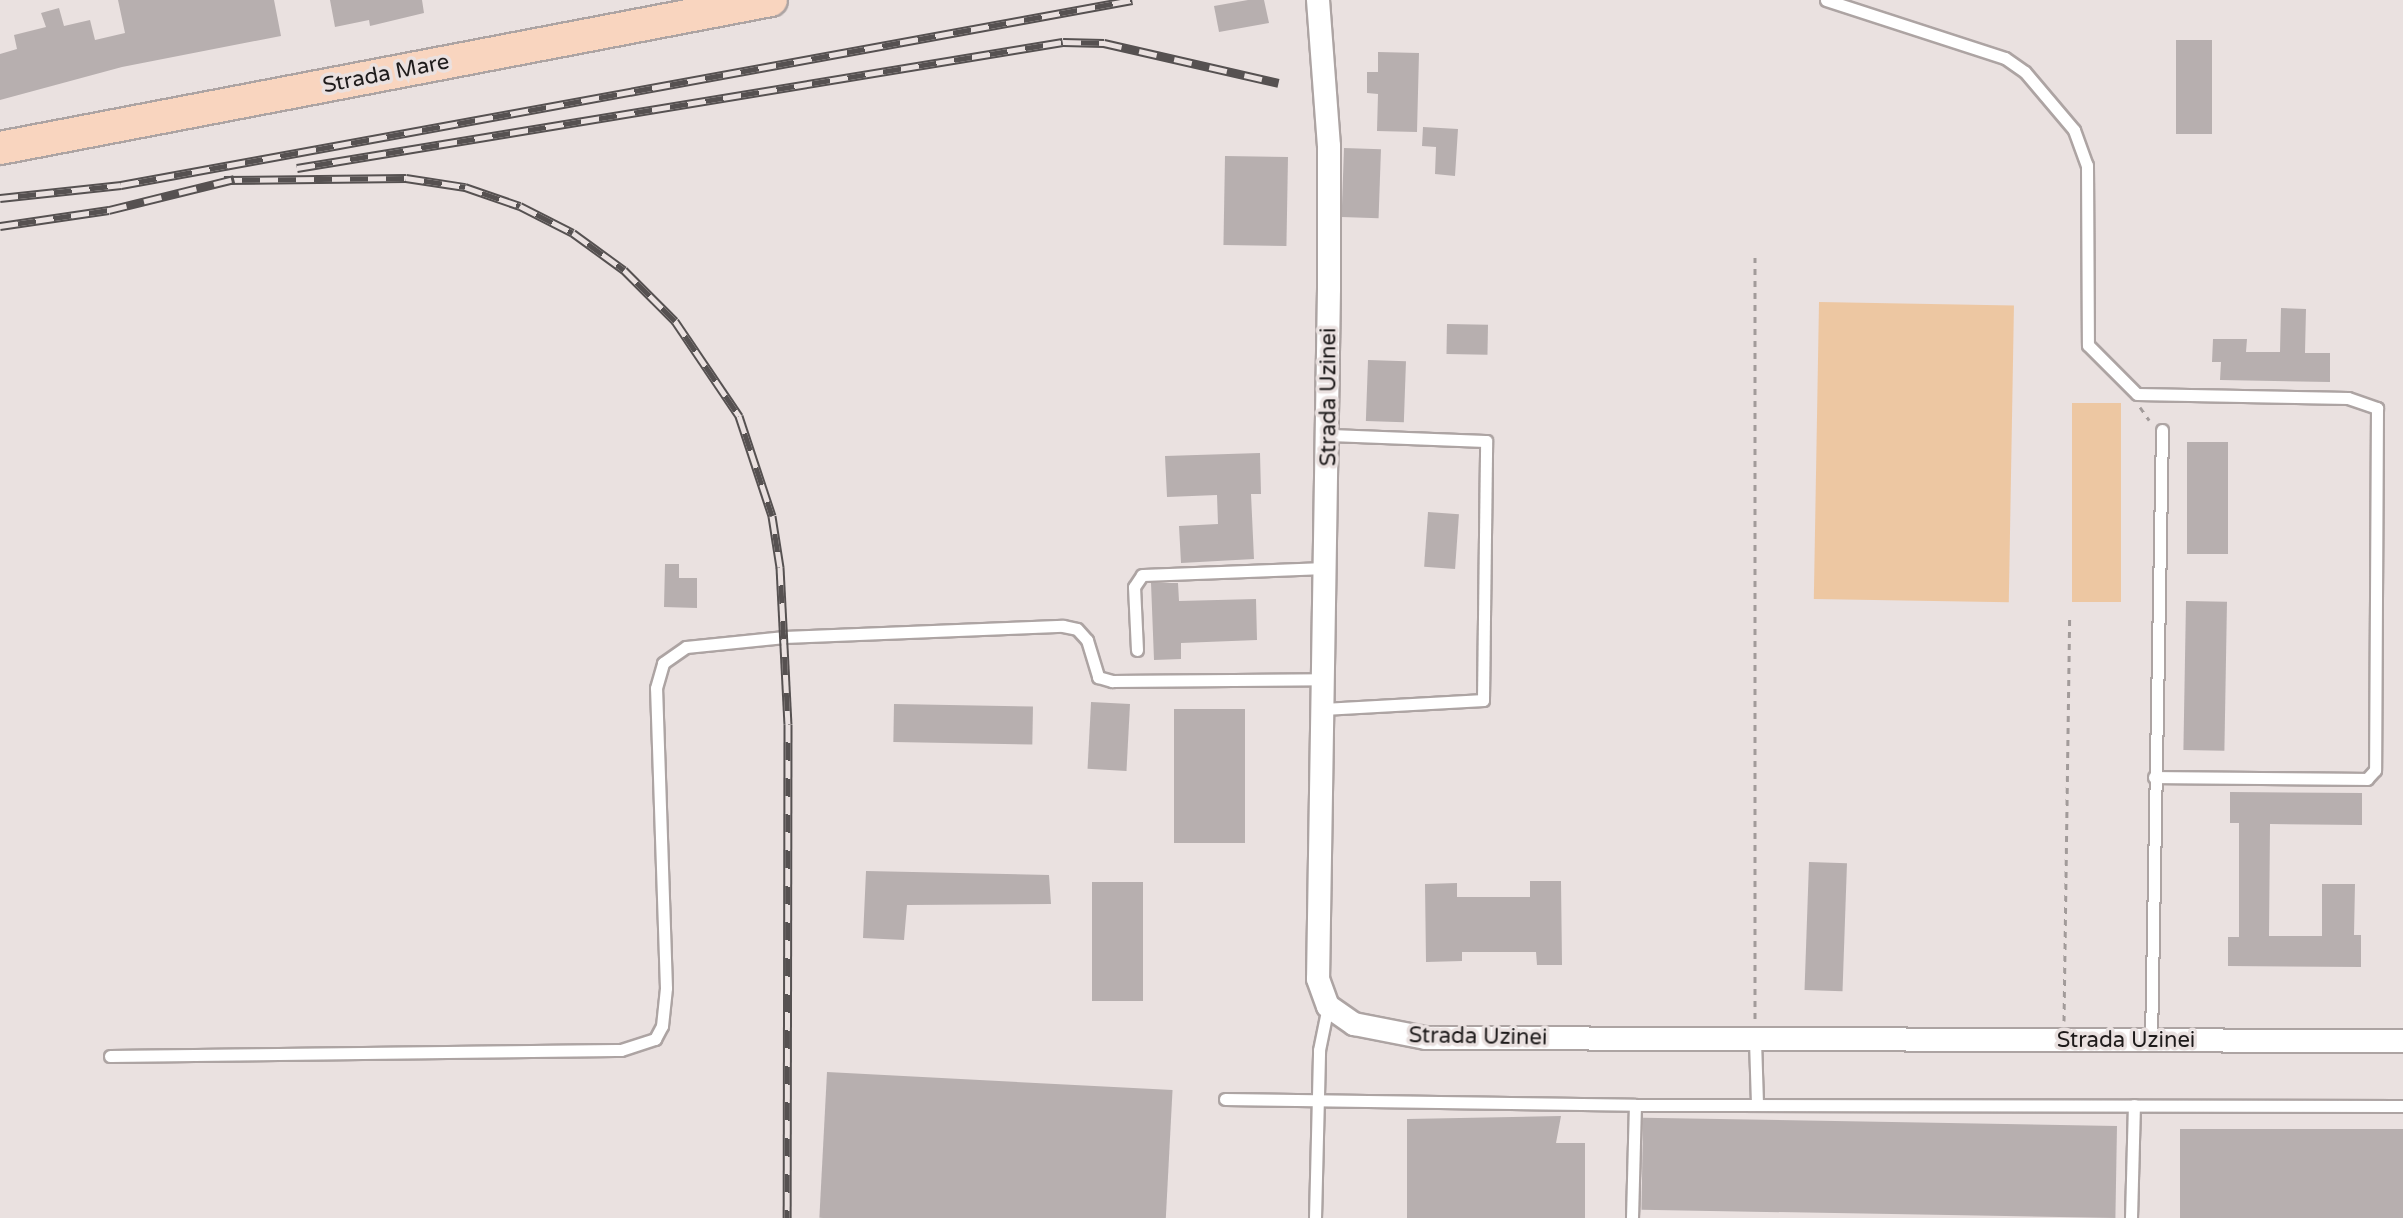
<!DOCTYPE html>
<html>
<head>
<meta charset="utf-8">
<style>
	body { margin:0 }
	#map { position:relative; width:2403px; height:1218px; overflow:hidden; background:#eae1e0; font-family:"Varela Round",sans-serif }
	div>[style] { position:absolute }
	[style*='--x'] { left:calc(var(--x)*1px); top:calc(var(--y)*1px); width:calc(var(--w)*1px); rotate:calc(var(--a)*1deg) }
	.green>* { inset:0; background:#edc7a2; transform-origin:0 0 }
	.building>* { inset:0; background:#b7afaf; transform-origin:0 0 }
	.path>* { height:3px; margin-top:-1.5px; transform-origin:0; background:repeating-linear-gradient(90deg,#a29b9a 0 6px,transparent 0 12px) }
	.roads { filter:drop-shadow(2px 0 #ada4a3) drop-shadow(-2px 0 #ada4a3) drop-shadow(0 2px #ada4a3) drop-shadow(0 -2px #ada4a3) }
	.lane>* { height:11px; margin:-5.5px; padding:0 5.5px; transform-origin:5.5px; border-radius:5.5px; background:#fff }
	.street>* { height:22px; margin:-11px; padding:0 11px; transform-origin:11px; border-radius:11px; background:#fff }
	.secondary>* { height:32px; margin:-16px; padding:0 16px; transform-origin:16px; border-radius:16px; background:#f9d5bf }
	.rail>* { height:9px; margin-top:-4.5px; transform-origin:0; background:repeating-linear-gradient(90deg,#eae1e0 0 18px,#565151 0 36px); box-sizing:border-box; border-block:2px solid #565151 }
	span { translate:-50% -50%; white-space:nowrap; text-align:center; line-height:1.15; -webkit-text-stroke:7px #eae1e0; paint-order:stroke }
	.street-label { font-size:22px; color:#1e1b1b }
</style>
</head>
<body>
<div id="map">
	<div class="green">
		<div style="left:1819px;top:302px;width:195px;height:297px;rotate:1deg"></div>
		<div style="left:2072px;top:403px;width:49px;height:199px"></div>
	</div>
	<div class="building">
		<div style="clip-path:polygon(118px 0,274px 0,281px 36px,122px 67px,0 100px,0 54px,17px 49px,14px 35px,46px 27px,41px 13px,59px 8px,64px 26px,90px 20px,95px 40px,125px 33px)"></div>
		<div style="clip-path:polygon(330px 0,422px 0,424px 13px,370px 26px,369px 20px,335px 27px)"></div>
		<div style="clip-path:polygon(1248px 0,1264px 0,1269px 23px,1219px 32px,1214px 6px)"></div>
		<div style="left:2176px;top:40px;width:36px;height:94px"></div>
		<div style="clip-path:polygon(1378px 52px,1419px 53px,1417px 132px,1377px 131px,1378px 94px,1367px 93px,1367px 72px,1378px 72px)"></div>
		<div style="clip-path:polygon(1423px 127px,1458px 129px,1455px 176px,1435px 174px,1436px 147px,1422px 146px)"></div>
		<div style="left:1344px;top:148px;width:37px;height:69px;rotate:2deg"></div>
		<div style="left:1225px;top:156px;width:63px;height:89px;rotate:1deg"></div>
		<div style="clip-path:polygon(2281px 308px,2306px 309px,2305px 353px,2330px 353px,2330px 382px,2220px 380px,2221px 362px,2212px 362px,2213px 339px,2247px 339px,2246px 352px,2280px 352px)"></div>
		<div style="left:1447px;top:324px;width:41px;height:30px;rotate:1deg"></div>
		<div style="left:1368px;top:360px;width:38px;height:61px;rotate:2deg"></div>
		<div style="left:2187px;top:442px;width:41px;height:112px"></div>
		<div style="clip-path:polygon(1260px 453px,1261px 494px,1251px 494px,1254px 559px,1181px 563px,1179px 526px,1218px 524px,1217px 495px,1167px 497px,1165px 456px)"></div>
		<div style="left:1428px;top:512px;width:31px;height:55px;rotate:4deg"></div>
		<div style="clip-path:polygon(665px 564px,679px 564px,679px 578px,697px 578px,697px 608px,664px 607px)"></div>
		<div style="clip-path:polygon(1151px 583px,1178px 583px,1179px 601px,1256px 599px,1257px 640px,1181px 643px,1181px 659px,1154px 660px)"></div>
		<div style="left:2186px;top:601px;width:41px;height:149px;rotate:1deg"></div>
		<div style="left:894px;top:704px;width:139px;height:38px;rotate:1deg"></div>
		<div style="left:1130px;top:704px;width:67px;height:39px;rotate:93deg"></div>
		<div style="left:1174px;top:709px;width:71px;height:134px"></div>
		<div style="clip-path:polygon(2230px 792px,2362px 793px,2362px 825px,2270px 824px,2269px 936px,2322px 936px,2322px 884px,2355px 884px,2354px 935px,2361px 935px,2361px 967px,2228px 966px,2228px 937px,2239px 937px,2239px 823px,2230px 823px)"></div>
		<div style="left:1809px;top:862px;width:38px;height:128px;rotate:2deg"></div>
		<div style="clip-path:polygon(866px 871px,1049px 875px,1051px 904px,907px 905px,904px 940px,863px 938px)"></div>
		<div style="clip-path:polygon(1530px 881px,1561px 881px,1562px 965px,1537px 965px,1536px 952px,1462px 952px,1462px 961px,1426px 962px,1425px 884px,1457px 883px,1457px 897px,1530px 897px)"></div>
		<div style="left:1092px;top:882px;width:51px;height:119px"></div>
		<div style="left:827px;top:1072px;width:346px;height:146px;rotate:3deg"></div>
		<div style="clip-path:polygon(1561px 1116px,1556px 1143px,1585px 1143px,1585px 1218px,1407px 1218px,1407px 1119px)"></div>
		<div style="left:2117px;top:1126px;width:92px;height:474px;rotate:91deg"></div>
		<div style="left:2403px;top:1129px;width:89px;height:223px;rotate:90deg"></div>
	</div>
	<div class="path">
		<div style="--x:1755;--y:257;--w:763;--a:90"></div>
		<div style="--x:2140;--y:407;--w:16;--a:55"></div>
		<div style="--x:2064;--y:1021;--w:406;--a:-89.2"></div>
	</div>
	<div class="roads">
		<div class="lane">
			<div style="--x:1826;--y:0;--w:188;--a:18"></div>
			<div style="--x:2005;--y:58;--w:24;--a:35"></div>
			<div style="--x:2025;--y:72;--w:76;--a:49.8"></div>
			<div style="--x:2074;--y:130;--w:37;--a:70"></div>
			<div style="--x:2087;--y:165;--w:180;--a:89.7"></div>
			<div style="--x:2088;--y:345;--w:69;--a:45"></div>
			<div style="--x:2137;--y:394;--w:211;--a:1.1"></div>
			<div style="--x:2348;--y:398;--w:31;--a:19"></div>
			<div style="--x:2377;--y:408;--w:362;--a:90.3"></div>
			<div style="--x:2375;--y:770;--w:12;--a:132"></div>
			<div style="--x:2367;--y:779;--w:213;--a:-179.5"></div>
			<div style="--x:1137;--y:650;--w:63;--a:-92.7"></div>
			<div style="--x:1134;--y:587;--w:14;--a:-56"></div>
			<div style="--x:1142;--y:575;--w:184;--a:-2.2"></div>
			<div style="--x:1324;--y:709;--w:159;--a:-3.2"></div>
			<div style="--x:1483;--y:700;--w:259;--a:-89.3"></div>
			<div style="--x:1486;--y:441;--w:157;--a:-177.8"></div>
			<div style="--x:1755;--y:1040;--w:64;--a:88.2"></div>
			<div style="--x:2151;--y:1041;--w:611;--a:-88.97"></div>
			<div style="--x:110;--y:1056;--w:511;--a:-0.67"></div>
			<div style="--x:621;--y:1050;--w:36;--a:-18"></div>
			<div style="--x:655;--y:1039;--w:15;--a:-62"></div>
			<div style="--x:662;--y:1026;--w:38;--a:-84"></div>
			<div style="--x:666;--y:988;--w:300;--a:-91.9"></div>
			<div style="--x:656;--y:688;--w:26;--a:-74"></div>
			<div style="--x:663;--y:663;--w:28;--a:-35"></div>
			<div style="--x:686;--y:647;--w:99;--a:-5.8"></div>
			<div style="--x:784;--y:637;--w:279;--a:-2.3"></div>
			<div style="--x:1063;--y:626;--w:14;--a:12"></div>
			<div style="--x:1077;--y:629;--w:15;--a:48"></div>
			<div style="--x:1087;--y:640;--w:39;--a:73"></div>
			<div style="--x:1098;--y:677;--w:15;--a:16"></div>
			<div style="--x:1112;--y:681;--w:212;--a:-0.5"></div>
			<div style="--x:1225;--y:1099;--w:410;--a:0.8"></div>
			<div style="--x:1635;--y:1105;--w:768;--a:0.07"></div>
			<div style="--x:1315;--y:1218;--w:168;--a:-88.6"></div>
			<div style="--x:1319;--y:1050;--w:45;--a:-78.4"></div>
			<div style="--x:1632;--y:1218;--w:113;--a:-88.5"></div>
			<div style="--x:2131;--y:1218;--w:113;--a:-88.5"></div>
		</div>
		<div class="street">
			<div style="--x:1318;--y:0;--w:146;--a:85.7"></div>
			<div style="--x:1329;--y:146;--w:143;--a:90"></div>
			<div style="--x:1329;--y:289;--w:690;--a:90.91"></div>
			<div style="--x:1318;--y:979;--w:29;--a:70"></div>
			<div style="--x:1328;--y:1006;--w:32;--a:35"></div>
			<div style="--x:1354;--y:1024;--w:73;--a:11"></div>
			<div style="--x:1426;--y:1038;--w:977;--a:0.18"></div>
		</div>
		<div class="secondary">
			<div style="--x:0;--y:148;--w:785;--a:-10.87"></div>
		</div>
	</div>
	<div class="rail">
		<div style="--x:297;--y:168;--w:776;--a:-9.34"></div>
		<div style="--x:1063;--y:42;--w:41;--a:1.4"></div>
		<div style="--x:1104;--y:43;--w:179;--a:12.9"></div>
		<div style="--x:224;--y:180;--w:182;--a:-0.6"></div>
		<div style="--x:406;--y:178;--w:60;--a:8.7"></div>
		<div style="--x:465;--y:187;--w:58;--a:19.1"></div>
		<div style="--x:520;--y:206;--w:59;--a:27"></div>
		<div style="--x:573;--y:233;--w:63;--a:36"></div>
		<div style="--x:624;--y:270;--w:72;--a:45"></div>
		<div style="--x:675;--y:321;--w:115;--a:56"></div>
		<div style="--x:739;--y:416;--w:105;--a:71.7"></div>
		<div style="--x:772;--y:516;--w:52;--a:81.1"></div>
		<div style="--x:780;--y:567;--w:157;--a:87.1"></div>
		<div style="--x:788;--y:724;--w:494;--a:90.1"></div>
		<div style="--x:0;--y:198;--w:122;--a:-6.1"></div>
		<div style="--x:121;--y:185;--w:1028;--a:-10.37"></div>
		<div style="--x:0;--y:226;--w:110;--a:-8.4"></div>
		<div style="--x:109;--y:210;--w:129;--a:-13.9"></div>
	</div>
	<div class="street-label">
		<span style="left:386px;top:74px;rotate:-11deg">Strada Mare</span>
		<span style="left:1329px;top:397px;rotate:-90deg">Strada Uzinei</span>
		<span style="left:1478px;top:1037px;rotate:1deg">Strada Uzinei</span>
		<span style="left:2126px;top:1041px">Strada Uzinei</span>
	</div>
</div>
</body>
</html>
